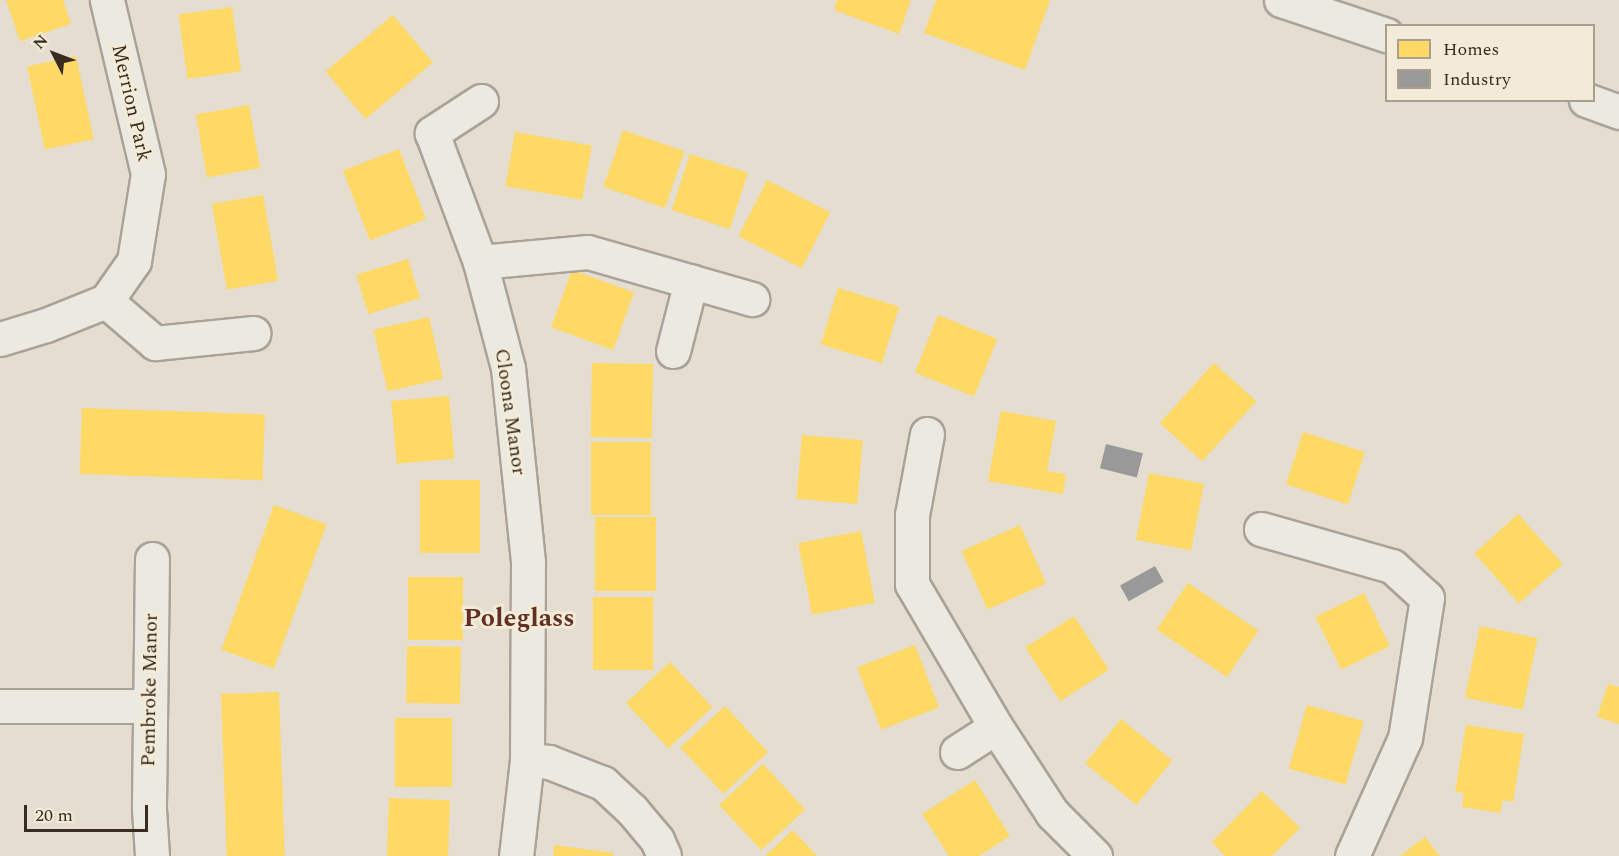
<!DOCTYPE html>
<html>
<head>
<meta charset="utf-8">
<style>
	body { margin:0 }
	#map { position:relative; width:1619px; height:856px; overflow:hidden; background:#e4ddd0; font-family:Spectral,serif }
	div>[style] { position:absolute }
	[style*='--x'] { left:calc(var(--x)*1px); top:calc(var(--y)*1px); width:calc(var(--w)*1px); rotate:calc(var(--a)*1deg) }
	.homes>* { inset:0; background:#ffd966; transform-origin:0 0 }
	.industry>* { inset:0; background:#999; transform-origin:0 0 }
	.roads { filter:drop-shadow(2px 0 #a9a298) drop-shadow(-2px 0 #a9a298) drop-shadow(0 2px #a9a298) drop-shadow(0 -2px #a9a298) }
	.street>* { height:33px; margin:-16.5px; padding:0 16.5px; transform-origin:16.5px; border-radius:16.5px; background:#ece9e1 }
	span { translate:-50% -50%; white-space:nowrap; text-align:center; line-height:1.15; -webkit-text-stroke:6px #f3ebd7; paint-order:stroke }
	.street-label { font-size:20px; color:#382c21 }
	.district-label { font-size:26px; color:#612f23; font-weight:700 }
	.legend { position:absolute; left:1385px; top:24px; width:210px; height:78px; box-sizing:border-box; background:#f3ebd7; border:2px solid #a89f8e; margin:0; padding:8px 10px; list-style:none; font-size:18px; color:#382c21 }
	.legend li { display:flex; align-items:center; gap:12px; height:30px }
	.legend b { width:30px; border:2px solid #a89f8e }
	.north { position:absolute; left:24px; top:24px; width:60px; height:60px; -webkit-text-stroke:4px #f3ebd7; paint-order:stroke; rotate:312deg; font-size:16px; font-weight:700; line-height:24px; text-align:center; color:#382c21 }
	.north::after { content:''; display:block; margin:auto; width:21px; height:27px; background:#382c21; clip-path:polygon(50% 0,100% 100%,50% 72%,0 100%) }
	.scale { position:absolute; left:24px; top:805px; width:124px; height:27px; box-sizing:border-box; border:3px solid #382c21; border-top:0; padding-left:8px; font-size:18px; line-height:21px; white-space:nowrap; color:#382c21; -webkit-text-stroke:4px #f3ebd7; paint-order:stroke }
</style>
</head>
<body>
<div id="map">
	<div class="homes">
		<div style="clip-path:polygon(6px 0,63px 0,71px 24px,20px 41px)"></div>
		<div style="clip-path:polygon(837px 0,911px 0,899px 34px,834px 10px)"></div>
		<div style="clip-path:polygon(936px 0,1050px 0,1025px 70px,924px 33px)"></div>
		<div style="left:232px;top:7px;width:65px;height:54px;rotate:82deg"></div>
		<div style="left:393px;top:15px;width:62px;height:88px;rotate:50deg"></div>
		<div style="left:76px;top:56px;width:85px;height:50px;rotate:78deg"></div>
		<div style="left:249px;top:105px;width:64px;height:54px;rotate:80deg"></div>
		<div style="left:623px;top:130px;width:65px;height:60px;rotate:19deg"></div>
		<div style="left:515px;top:132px;width:78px;height:55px;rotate:10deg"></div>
		<div style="left:399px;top:149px;width:75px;height:60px;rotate:69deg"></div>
		<div style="left:690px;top:154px;width:61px;height:59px;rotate:18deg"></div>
		<div style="left:767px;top:180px;width:71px;height:63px;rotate:27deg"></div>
		<div style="left:263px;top:195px;width:87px;height:52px;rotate:80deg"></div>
		<div style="left:408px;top:259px;width:41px;height:54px;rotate:73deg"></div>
		<div style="left:572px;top:270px;width:66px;height:61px;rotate:20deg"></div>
		<div style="left:838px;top:288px;width:64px;height:59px;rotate:17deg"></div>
		<div style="left:938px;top:315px;width:64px;height:62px;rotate:22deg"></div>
		<div style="left:429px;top:317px;width:63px;height:57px;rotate:77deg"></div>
		<div style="left:592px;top:363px;width:61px;height:74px;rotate:1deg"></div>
		<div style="left:1214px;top:363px;width:57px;height:81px;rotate:42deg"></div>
		<div style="left:449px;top:396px;width:63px;height:58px;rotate:85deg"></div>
		<div style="left:82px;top:408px;width:183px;height:66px;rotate:2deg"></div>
		<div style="clip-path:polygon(1001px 411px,1056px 421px,1047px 471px,1066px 474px,1063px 494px,988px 481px)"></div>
		<div style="left:1303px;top:432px;width:65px;height:55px;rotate:18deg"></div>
		<div style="left:802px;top:435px;width:61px;height:64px;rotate:5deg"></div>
		<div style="left:591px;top:442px;width:60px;height:73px"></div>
		<div style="left:1149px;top:473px;width:56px;height:68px;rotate:11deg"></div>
		<div style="left:420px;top:480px;width:60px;height:73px"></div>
		<div style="left:274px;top:505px;width:56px;height:154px;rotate:20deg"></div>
		<div style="left:1518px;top:514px;width:67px;height:59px;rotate:48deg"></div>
		<div style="left:656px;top:517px;width:74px;height:61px;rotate:90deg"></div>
		<div style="left:1020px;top:525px;width:64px;height:64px;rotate:66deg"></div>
		<div style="left:861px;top:531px;width:73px;height:64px;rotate:79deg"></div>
		<div style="left:408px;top:577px;width:55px;height:63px"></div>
		<div style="left:1188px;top:583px;width:85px;height:56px;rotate:34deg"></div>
		<div style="left:1364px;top:593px;width:59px;height:54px;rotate:64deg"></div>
		<div style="left:593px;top:597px;width:60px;height:73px"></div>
		<div style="left:1074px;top:616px;width:64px;height:58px;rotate:57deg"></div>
		<div style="left:1480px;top:626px;width:59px;height:73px;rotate:12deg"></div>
		<div style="left:915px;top:645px;width:67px;height:62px;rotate:69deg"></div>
		<div style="left:407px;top:646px;width:54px;height:57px;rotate:1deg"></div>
		<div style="left:670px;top:662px;width:62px;height:60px;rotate:47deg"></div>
		<div style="clip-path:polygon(1608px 684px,1619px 687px,1619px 724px,1597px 717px)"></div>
		<div style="left:279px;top:692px;width:164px;height:58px;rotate:88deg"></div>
		<div style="left:1307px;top:705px;width:59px;height:66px;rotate:16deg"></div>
		<div style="left:725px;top:706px;width:63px;height:61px;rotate:47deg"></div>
		<div style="left:395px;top:718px;width:57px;height:69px"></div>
		<div style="left:1121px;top:719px;width:66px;height:57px;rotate:39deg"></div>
		<div style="clip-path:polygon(1466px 725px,1524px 734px,1513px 802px,1503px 800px,1500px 813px,1462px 807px,1464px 793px,1455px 792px)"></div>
		<div style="left:763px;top:764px;width:62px;height:60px;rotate:47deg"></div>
		<div style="clip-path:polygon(975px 780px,1010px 836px,979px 856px,949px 856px,922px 814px)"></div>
		<div style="clip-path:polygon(1262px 791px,1300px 828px,1272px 856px,1225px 856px,1212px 842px)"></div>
		<div style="left:389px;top:798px;width:61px;height:58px;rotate:2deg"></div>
		<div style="clip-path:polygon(793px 830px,817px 856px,765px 856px)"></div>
		<div style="clip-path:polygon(1425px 837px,1440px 856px,1400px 856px)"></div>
		<div style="clip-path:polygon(554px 845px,614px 853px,613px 856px,553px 856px)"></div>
	</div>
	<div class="industry">
		<div style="left:1106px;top:444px;width:38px;height:25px;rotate:14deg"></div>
		<div style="left:1155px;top:566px;width:18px;height:40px;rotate:61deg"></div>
	</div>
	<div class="roads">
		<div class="street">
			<div style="--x:1281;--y:0;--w:111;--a:18.4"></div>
			<div style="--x:1586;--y:100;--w:35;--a:20"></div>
			<div style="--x:481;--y:101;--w:59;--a:146.9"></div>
			<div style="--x:432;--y:133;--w:138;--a:69.6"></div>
			<div style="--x:480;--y:262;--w:110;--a:75.2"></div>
			<div style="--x:508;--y:368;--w:196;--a:84.1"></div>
			<div style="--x:528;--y:563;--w:197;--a:90.3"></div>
			<div style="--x:527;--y:760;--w:97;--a:96.5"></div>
			<div style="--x:480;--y:262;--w:108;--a:-5.3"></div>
			<div style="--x:588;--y:252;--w:171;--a:16"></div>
			<div style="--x:106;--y:301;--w:65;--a:40.6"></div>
			<div style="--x:155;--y:343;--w:99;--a:-5.8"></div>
			<div style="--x:0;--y:339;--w:48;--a:-16.9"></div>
			<div style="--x:46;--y:325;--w:65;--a:-21.8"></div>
			<div style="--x:106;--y:301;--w:49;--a:-55"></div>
			<div style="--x:134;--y:261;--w:88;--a:-80.9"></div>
			<div style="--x:148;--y:174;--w:179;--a:-103.3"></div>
			<div style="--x:673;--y:351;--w:72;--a:-75.6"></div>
			<div style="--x:927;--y:434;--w:82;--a:100.5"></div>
			<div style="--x:912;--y:515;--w:69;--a:90"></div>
			<div style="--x:912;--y:584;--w:166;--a:59.6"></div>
			<div style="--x:996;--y:727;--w:103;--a:56.9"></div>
			<div style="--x:1052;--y:813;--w:61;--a:45"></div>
			<div style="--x:1261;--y:529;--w:136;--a:15.8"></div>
			<div style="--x:1392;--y:566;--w:47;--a:42.4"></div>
			<div style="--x:1427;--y:598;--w:142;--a:98.9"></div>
			<div style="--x:1405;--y:738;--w:129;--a:114.2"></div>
			<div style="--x:152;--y:559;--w:250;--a:90.7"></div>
			<div style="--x:149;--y:809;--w:47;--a:86.3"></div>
			<div style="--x:0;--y:706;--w:150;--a:0"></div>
			<div style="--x:957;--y:752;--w:46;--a:-32.7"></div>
			<div style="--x:527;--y:760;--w:22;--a:5"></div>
			<div style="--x:549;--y:762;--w:58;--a:21.3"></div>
			<div style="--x:603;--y:783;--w:40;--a:43"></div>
			<div style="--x:632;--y:810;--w:39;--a:50"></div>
			<div style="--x:657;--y:840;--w:17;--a:66"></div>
		</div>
	</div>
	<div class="street-label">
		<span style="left:131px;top:103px;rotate:77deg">Merrion Park</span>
		<span style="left:510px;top:412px;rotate:82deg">Cloona Manor</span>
		<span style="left:150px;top:690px;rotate:-89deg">Pembroke Manor</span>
	</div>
	<div class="district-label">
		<span style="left:519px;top:619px">Poleglass</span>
	</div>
	<ul class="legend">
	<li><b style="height:16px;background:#ffd966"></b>Homes</li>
	<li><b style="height:16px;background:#999"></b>Industry</li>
	</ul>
	<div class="north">N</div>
	<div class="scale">20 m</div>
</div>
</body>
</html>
